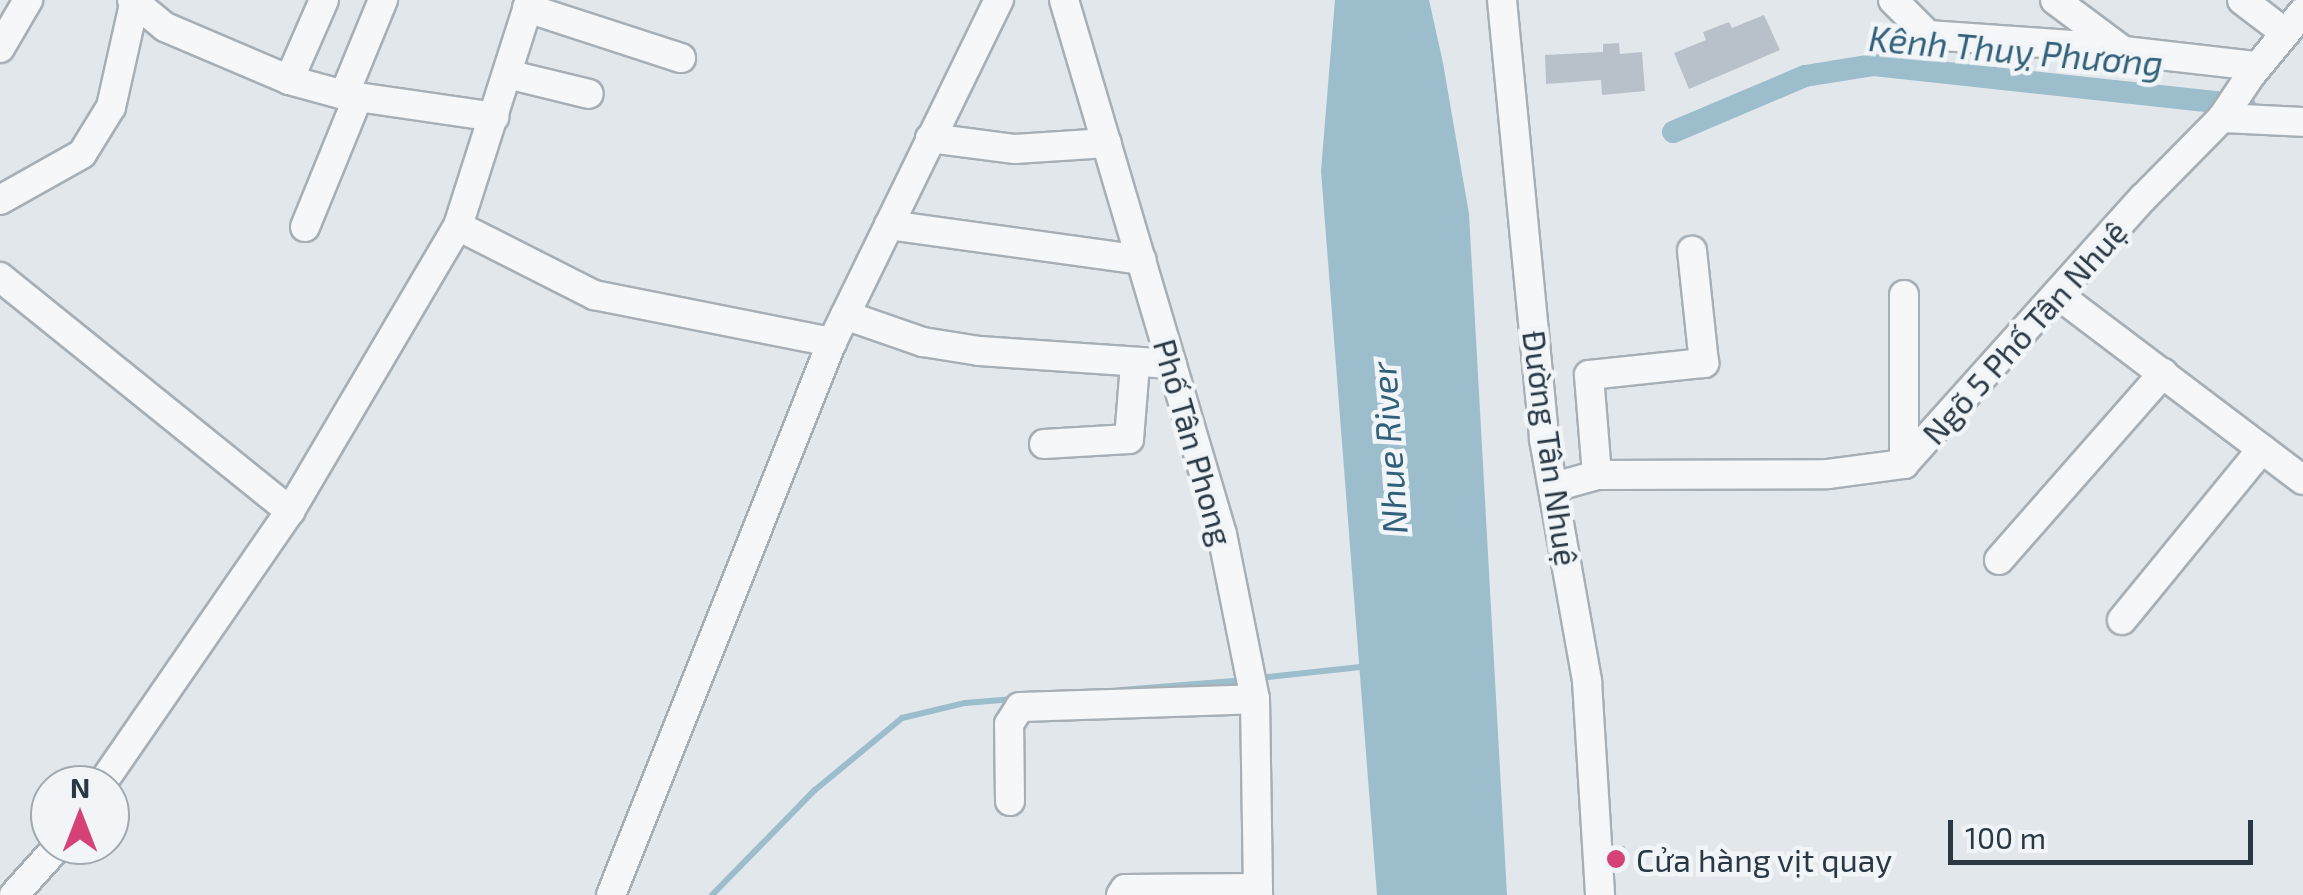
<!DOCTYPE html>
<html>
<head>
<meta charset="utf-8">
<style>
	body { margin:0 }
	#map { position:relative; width:2303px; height:895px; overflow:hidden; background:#e2e7eb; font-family:"Exo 2",sans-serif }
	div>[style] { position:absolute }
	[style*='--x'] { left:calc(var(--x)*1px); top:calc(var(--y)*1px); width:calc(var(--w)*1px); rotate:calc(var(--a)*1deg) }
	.water>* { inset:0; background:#9bbdcc }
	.stream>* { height:6px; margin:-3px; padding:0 3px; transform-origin:3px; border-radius:3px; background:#9bbdcc }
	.canal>* { height:22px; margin:-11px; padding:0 11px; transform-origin:11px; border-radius:11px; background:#9bbdcc }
	.building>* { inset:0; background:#b8c1c9 }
	.roads { filter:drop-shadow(2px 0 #a7afb6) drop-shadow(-2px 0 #a7afb6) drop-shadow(0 2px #a7afb6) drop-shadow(0 -2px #a7afb6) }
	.minor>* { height:28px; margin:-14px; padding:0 14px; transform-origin:14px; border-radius:14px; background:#f5f7f9 }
	.dots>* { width:28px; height:28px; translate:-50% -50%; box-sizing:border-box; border:5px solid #f1f5f8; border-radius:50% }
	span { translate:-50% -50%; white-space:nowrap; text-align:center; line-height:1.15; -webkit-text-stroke:9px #f1f5f8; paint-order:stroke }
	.street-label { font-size:32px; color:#293844 }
	.poi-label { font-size:32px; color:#293844 }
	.left { translate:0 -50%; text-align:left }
	.water-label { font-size:35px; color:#31607a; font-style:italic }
	.north { position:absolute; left:30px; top:765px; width:100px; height:100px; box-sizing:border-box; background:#f1f5f8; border:2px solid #a1a9b0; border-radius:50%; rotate:0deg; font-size:28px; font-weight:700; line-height:40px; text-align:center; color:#293844 }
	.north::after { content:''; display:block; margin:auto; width:35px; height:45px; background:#d54276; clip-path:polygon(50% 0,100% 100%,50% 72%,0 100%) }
	.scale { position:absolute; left:1948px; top:820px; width:305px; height:45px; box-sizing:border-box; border:5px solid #293844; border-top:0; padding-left:12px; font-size:30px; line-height:35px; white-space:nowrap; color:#293844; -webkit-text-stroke:8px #f1f5f8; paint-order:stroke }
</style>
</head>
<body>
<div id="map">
	<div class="water">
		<div style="clip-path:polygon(1335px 0,1429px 0,1443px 63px,1469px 214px,1507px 895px,1377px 895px,1321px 171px)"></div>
	</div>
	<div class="stream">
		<div style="--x:1268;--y:677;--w:93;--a:-6.2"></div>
		<div style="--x:1121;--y:690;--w:113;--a:-4.6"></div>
		<div style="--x:712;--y:895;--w:147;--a:-45.6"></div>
		<div style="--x:815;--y:790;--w:113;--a:-39.6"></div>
		<div style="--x:902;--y:718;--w:65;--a:-13.4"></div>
		<div style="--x:965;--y:703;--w:49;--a:-4.7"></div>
	</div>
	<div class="canal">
		<div style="--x:1673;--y:132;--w:143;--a:-23"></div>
		<div style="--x:1805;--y:76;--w:70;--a:-9.1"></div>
		<div style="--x:1874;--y:65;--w:373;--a:6.2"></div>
	</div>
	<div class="building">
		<div style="clip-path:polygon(1764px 15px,1780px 50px,1689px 89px,1674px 53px,1706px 40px,1703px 32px,1729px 22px,1732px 28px)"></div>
		<div style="clip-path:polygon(1619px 43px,1620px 54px,1642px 52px,1645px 91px,1602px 95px,1601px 80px,1546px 84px,1545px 55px,1603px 52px,1603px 44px)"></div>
		<div style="clip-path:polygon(1609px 846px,1625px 846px,1624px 871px,1608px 874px)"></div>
	</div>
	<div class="roads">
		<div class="minor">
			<div style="--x:132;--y:0;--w:43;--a:39.3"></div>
			<div style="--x:165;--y:27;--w:135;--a:23.1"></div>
			<div style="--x:289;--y:80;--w:57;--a:15.3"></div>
			<div style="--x:344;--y:95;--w:152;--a:8.3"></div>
			<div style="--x:1064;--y:0;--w:557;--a:73.52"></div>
			<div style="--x:1222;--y:534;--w:168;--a:78.7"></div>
			<div style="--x:1255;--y:699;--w:196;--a:89.1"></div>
			<div style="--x:1502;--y:0;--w:441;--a:84.5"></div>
			<div style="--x:1544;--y:439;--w:246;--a:79.9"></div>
			<div style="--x:1587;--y:681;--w:214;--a:86.5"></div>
			<div style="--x:1893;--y:0;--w:49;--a:45"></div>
			<div style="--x:1928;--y:35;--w:144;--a:4"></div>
			<div style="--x:2072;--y:45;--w:186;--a:6.5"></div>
			<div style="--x:2055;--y:0;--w:84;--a:36.7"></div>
			<div style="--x:2242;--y:0;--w:53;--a:37.3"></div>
			<div style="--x:527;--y:8;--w:162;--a:18"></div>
			<div style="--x:0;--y:48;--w:56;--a:-59.7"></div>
			<div style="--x:507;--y:74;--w:84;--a:13.7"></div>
			<div style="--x:289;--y:80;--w:87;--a:-66.4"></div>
			<div style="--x:344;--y:95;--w:103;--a:-67.7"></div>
			<div style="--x:2222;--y:118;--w:81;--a:2.8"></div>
			<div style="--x:930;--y:138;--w:86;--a:7.4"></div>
			<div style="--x:1015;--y:149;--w:92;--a:-3.7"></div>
			<div style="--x:0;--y:200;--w:94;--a:-29.3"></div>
			<div style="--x:82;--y:154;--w:55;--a:-58.3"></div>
			<div style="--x:111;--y:107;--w:110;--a:-77.4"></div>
			<div style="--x:889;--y:225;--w:255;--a:7.9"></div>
			<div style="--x:458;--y:226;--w:153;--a:26.9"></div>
			<div style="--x:594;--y:295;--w:243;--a:11.2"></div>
			<div style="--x:305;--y:227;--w:140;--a:-67.8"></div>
			<div style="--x:0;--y:277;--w:373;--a:38.9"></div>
			<div style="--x:2057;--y:294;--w:308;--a:37.1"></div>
			<div style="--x:1904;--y:295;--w:169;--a:90"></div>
			<div style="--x:845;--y:315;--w:83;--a:19.1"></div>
			<div style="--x:923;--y:342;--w:57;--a:9.1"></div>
			<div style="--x:979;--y:351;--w:193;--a:3.9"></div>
			<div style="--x:1044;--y:444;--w:85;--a:-3.4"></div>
			<div style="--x:1129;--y:439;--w:74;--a:-85.4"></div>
			<div style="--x:1597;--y:475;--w:100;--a:-94.6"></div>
			<div style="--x:1589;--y:375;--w:116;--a:-6"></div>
			<div style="--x:1704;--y:363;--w:113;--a:-96.1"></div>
			<div style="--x:1554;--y:487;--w:45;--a:-15.6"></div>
			<div style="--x:1597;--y:475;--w:231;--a:-0.2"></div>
			<div style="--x:1828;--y:474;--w:77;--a:-7.5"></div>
			<div style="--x:1904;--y:464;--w:358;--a:-48.1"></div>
			<div style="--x:2143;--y:198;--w:112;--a:-45.4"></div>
			<div style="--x:2222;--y:118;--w:50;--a:-56.3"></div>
			<div style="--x:2250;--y:76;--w:83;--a:-50.4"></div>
			<div style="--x:1999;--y:560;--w:249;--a:-48.7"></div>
			<div style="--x:2122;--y:620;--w:221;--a:-50.7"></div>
			<div style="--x:101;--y:785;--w:333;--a:-55.4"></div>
			<div style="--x:290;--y:511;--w:331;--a:-59.5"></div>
			<div style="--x:458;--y:226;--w:237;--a:-72.3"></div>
			<div style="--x:1010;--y:801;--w:77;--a:-90.7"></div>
			<div style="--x:1009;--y:724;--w:20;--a:-57"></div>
			<div style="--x:1020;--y:707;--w:235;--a:-1.9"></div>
			<div style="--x:14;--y:895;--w:67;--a:-48"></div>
			<div style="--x:611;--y:895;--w:596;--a:-68.22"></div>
			<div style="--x:832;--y:342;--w:381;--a:-64"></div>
			<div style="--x:1121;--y:895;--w:7;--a:-56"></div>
			<div style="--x:1125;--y:889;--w:133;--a:-0.4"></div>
		</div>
	</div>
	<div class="dots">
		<div style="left:1616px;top:859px;background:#d54276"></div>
	</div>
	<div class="street-label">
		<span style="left:2024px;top:332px;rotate:-48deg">Ngõ 5 Phố Tân Nhuệ</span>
		<span style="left:1194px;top:442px;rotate:74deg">Phố Tân Phong</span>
		<span style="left:1551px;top:448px;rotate:82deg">Đường Tân Nhuệ</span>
	</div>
	<div class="poi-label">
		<span class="left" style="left:1636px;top:859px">Cửa hàng vịt quay</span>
	</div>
	<div class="water-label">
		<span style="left:2016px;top:50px;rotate:5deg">Kênh Thuỵ Phương</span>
		<span style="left:1388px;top:448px;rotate:-94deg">Nhue River</span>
	</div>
	<div class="north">N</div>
	<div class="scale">100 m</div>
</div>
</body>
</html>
